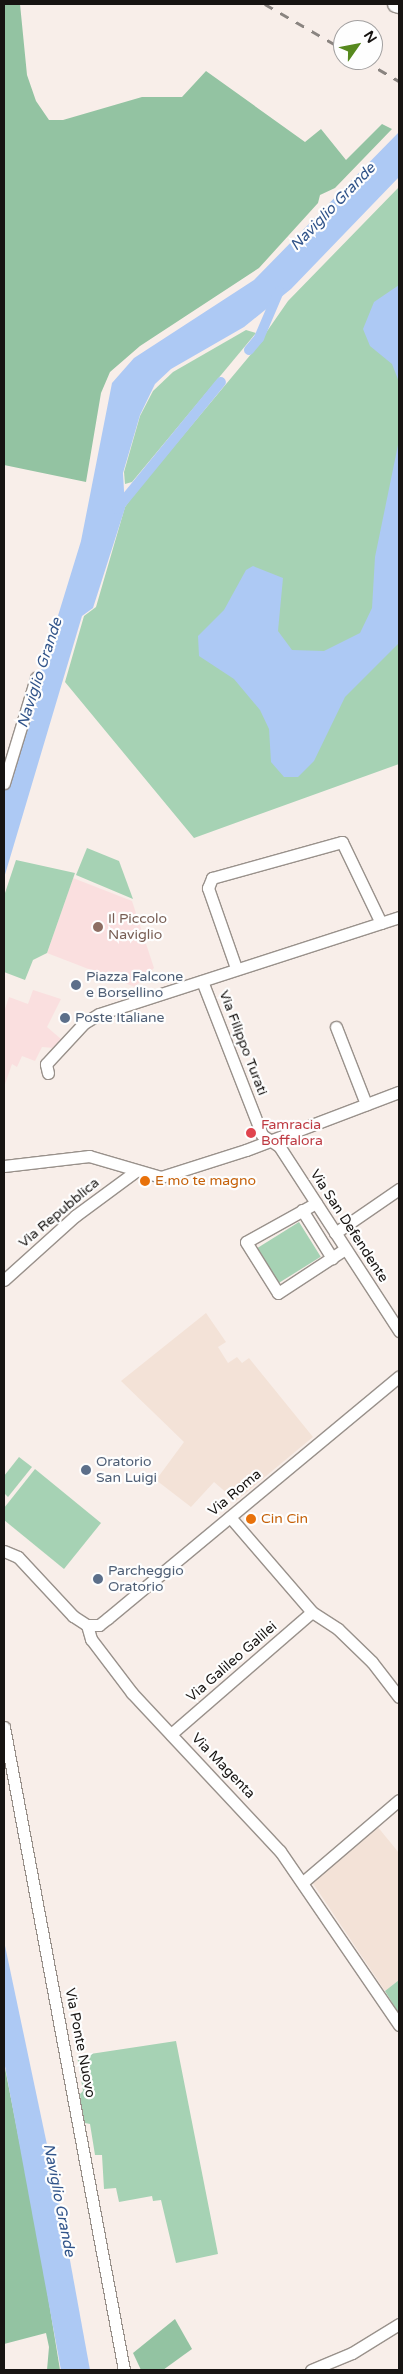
<!DOCTYPE html>
<html>
<head>
<meta charset="utf-8">
<style>
	body { margin:0 }
	#map { position:relative; width:403px; height:2374px; overflow:hidden; background:#f8eee9; font-family:"Varela Round",sans-serif }
	div>[style] { position:absolute }
	[style*='--x'] { left:calc(var(--x)*1px); top:calc(var(--y)*1px); width:calc(var(--w)*1px); rotate:calc(var(--a)*1deg) }
	.built>* { inset:0; background:#f3e2d7 }
	.education>* { inset:0; background:#fadfdf }
	.green>* { inset:0; background:#a6d2b4; transform-origin:0 0 }
	.forest>* { inset:0; background:#93c3a2 }
	.water>* { inset:0; background:#adc9f4 }
	.canal>* { height:10px; margin:-5px; padding:0 5px; transform-origin:5px; border-radius:5px; background:#adc9f4 }
	.roads { filter:drop-shadow(1px 0 #99918b) drop-shadow(-1px 0 #99918b) drop-shadow(0 1px #99918b) drop-shadow(0 -1px #99918b) }
	.minor>* { height:11px; margin:-5.5px; padding:0 5.5px; transform-origin:5.5px; border-radius:5.5px; background:#fff }
	.highway>* { height:16px; margin:-8px; padding:0 8px; transform-origin:8px; border-radius:8px; background:#fff }
	.rail>* { height:2.5px; margin-top:-1.25px; transform-origin:0; background:repeating-linear-gradient(90deg,#8a8480 0 9px,transparent 0 18px) }
	.dots>* { width:14px; height:14px; translate:-50% -50%; box-sizing:border-box; border:2px solid #fefefe; border-radius:50% }
	span { translate:-50% -50%; white-space:nowrap; text-align:center; line-height:1.15; -webkit-text-stroke:4.5px #fefefe; paint-order:stroke }
	.education-label { font-size:14px; color:#785e54 }
	.left { translate:0 -50%; text-align:left }
	.service-label { font-size:14px; color:#4e5e75 }
	.street-label { font-size:14px; color:#171412 }
	.health-label { font-size:14px; color:#be3a42 }
	.food-label { font-size:14px; color:#c56008 }
	.water-label { font-size:15px; color:#31548a; font-style:italic }
	.frame { position:absolute; inset:0; border:5px solid #171412; pointer-events:none }
	.north { position:absolute; left:333px; top:20px; width:50px; height:50px; box-sizing:border-box; background:#fefefe; border:1px solid #a2a0a0; border-radius:50%; rotate:57deg; font-size:14px; font-weight:700; line-height:20px; text-align:center; color:#171412 }
	.north::after { content:''; display:block; margin:auto; width:18px; height:22px; background:#57891e; clip-path:polygon(50% 0,100% 100%,50% 72%,0 100%) }
</style>
</head>
<body>
<div id="map">
	<div class="built">
		<div style="clip-path:polygon(206px 1313px,226px 1342px,218px 1347px,228px 1363px,237px 1357px,242px 1363px,249px 1358px,313px 1437px,236px 1501px,214px 1482px,191px 1507px,156px 1480px,184px 1442px,121px 1381px)"></div>
		<div style="clip-path:polygon(377px 1826px,399px 1853px,399px 1980px,385px 1991px,312px 1882px)"></div>
	</div>
	<div class="education">
		<div style="clip-path:polygon(73px 878px,132px 901px,154px 968px,135px 987px,47px 953px)"></div>
		<div style="clip-path:polygon(33px 990px,61px 999px,47px 1027px,61px 1039px,54px 1048px,42px 1047px,35px 1061px,22px 1056px,17px 1067px,12px 1064px,4px 1087px,4px 1012px,9px 997px,28px 1004px)"></div>
	</div>
	<div class="green">
		<div style="clip-path:polygon(399px 187px,399px 764px,194px 838px,65px 682px,84px 616px,96px 607px,125px 507px,135px 493px,252px 353px,288px 301px)"></div>
		<div style="clip-path:polygon(246px 330px,256px 333px,132px 482px,125px 484px,124px 472px,140px 416px,153px 391px,173px 372px)"></div>
		<div style="clip-path:polygon(87px 848px,119px 861px,133px 899px,76px 875px)"></div>
		<div style="clip-path:polygon(16px 860px,75px 873px,47px 953px,33px 960px,25px 980px,4px 972px,4px 896px)"></div>
		<div style="left:299px;top:1222px;width:41px;height:50px;rotate:58deg"></div>
		<div style="clip-path:polygon(19px 1457px,32px 1467px,8px 1497px,4px 1493px,4px 1476px)"></div>
		<div style="clip-path:polygon(35px 1469px,101px 1523px,64px 1569px,4px 1520px,4px 1508px)"></div>
		<div style="clip-path:polygon(399px 1980px,399px 2014px,385px 1991px)"></div>
		<div style="clip-path:polygon(176px 2041px,218px 2254px,176px 2263px,161px 2200px,153px 2201px,152px 2196px,119px 2202px,116px 2188px,104px 2189px,102px 2155px,95px 2155px,90px 2124px,85px 2123px,81px 2109px,80px 2094px,83px 2091px,77px 2056px)"></div>
	</div>
	<div class="forest">
		<div style="clip-path:polygon(4px 4px,20px 4px,27px 75px,36px 101px,49px 120px,63px 120px,142px 97px,182px 97px,206px 71px,305px 142px,321px 129px,346px 160px,382px 124px,392px 129px,335px 188px,320px 195px,318px 203px,259px 268px,140px 346px,110px 372px,101px 393px,86px 482px,4px 465px)"></div>
		<div style="clip-path:polygon(4px 2063px,39px 2241px,60px 2370px,47px 2370px,49px 2347px,46px 2333px,4px 2344px)"></div>
		<div style="clip-path:polygon(175px 2319px,192px 2349px,163px 2370px,141px 2370px,133px 2353px)"></div>
	</div>
	<div class="water">
		<div style="clip-path:polygon(399px 132px,399px 177px,291px 289px,244px 327px,171px 369px,155px 384px,140px 415px,123px 473px,125px 508px,93px 608px,82px 616px,4px 878px,4px 791px,81px 541px,112px 383px,134px 358px,254px 280px)"></div>
		<div style="clip-path:polygon(399px 285px,399px 382px,392px 364px,370px 346px,363px 329px,374px 302px)"></div>
		<div style="clip-path:polygon(399px 440px,399px 643px,345px 697px,314px 761px,298px 777px,284px 777px,271px 762px,269px 729px,260px 710px,234px 679px,199px 656px,198px 636px,224px 610px,246px 570px,253px 566px,283px 578px,278px 631px,292px 650px,324px 651px,360px 633px,372px 608px,375px 557px)"></div>
		<div style="clip-path:polygon(4px 1941px,61px 2211px,90px 2370px,61px 2370px,4px 2061px)"></div>
	</div>
	<div class="canal">
		<div style="--x:249;--y:350;--w:16;--a:-50"></div>
		<div style="--x:259;--y:338;--w:51;--a:-66.9"></div>
		<div style="--x:117;--y:509;--w:164;--a:-50.7"></div>
	</div>
	<div class="roads">
		<div class="minor">
			<div style="--x:4;--y:783;--w:110;--a:-73.1"></div>
			<div style="--x:236;--y:968;--w:85;--a:-109.3"></div>
			<div style="--x:208;--y:888;--w:11;--a:-68"></div>
			<div style="--x:212;--y:878;--w:135;--a:-15.5"></div>
			<div style="--x:342;--y:842;--w:90;--a:64.3"></div>
			<div style="--x:202;--y:981;--w:165;--a:68.7"></div>
			<div style="--x:262;--y:1135;--w:20;--a:33"></div>
			<div style="--x:279;--y:1146;--w:221;--a:57"></div>
			<div style="--x:336;--y:1027;--w:83;--a:68.7"></div>
			<div style="--x:48;--y:1073;--w:9;--a:-103"></div>
			<div style="--x:46;--y:1064;--w:56;--a:-47.2"></div>
			<div style="--x:84;--y:1023;--w:17;--a:-31"></div>
			<div style="--x:99;--y:1014;--w:315;--a:-17.9"></div>
			<div style="--x:4;--y:1166;--w:86;--a:-6.7"></div>
			<div style="--x:89;--y:1156;--w:75;--a:16.3"></div>
			<div style="--x:161;--y:1177;--w:89;--a:-17.6"></div>
			<div style="--x:246;--y:1150;--w:164;--a:-20.8"></div>
			<div style="--x:316;--y:1203;--w:80;--a:150.9"></div>
			<div style="--x:246;--y:1242;--w:60;--a:57.9"></div>
			<div style="--x:278;--y:1293;--w:80;--a:-33.3"></div>
			<div style="--x:302;--y:1210;--w:57;--a:58"></div>
			<div style="--x:335;--y:1233;--w:78;--a:-34.5"></div>
			<div style="--x:4;--y:1280;--w:96;--a:-42"></div>
			<div style="--x:75;--y:1216;--w:76;--a:-36.4"></div>
			<div style="--x:230;--y:1517;--w:125;--a:49.2"></div>
			<div style="--x:312;--y:1612;--w:31;--a:33"></div>
			<div style="--x:338;--y:1629;--w:47;--a:44.1"></div>
			<div style="--x:372;--y:1662;--w:44;--a:52.4"></div>
			<div style="--x:4;--y:1551;--w:15;--a:23"></div>
			<div style="--x:18;--y:1557;--w:81;--a:47"></div>
			<div style="--x:73;--y:1616;--w:17;--a:33"></div>
			<div style="--x:87;--y:1625;--w:15;--a:74"></div>
			<div style="--x:91;--y:1639;--w:68;--a:52.8"></div>
			<div style="--x:132;--y:1693;--w:216;--a:46.9"></div>
			<div style="--x:280;--y:1851;--w:211;--a:55.6"></div>
			<div style="--x:87;--y:1625;--w:12;--a:0"></div>
			<div style="--x:99;--y:1625;--w:11;--a:-38"></div>
			<div style="--x:108;--y:1618;--w:378;--a:-39.7"></div>
			<div style="--x:4;--y:1727;--w:654;--a:79.43"></div>
			<div style="--x:171;--y:1734;--w:186;--a:-40.9"></div>
			<div style="--x:303;--y:1882;--w:126;--a:-40.5"></div>
			<div style="--x:311;--y:2370;--w:44;--a:-22.5"></div>
			<div style="--x:352;--y:2353;--w:55;--a:-31.7"></div>
		</div>
		<div class="highway">
			<div style="--x:396;--y:4;--w:3;--a:18"></div>
		</div>
	</div>
	<div class="rail">
		<div style="--x:265;--y:4;--w:90;--a:30"></div>
		<div style="--x:363;--y:60;--w:42;--a:30.3"></div>
	</div>
	<div class="dots">
		<div style="left:98px;top:927px;background:#8d6e63"></div>
		<div style="left:76px;top:985px;background:#5c6f8a"></div>
		<div style="left:65px;top:1018px;background:#5c6f8a"></div>
		<div style="left:251px;top:1133px;background:#e0444e"></div>
		<div style="left:145px;top:1181px;background:#e8710a"></div>
		<div style="left:86px;top:1470px;background:#5c6f8a"></div>
		<div style="left:251px;top:1519px;background:#e8710a"></div>
		<div style="left:98px;top:1579px;background:#5c6f8a"></div>
	</div>
	<div class="education-label">
		<span class="left" style="left:108px;top:927px">Il Piccolo<br>Naviglio</span>
	</div>
	<div class="service-label">
		<span class="left" style="left:86px;top:985px">Piazza Falcone<br>e Borsellino</span>
		<span class="left" style="left:75px;top:1018px">Poste Italiane</span>
		<span class="left" style="left:96px;top:1470px">Oratorio<br>San Luigi</span>
		<span class="left" style="left:108px;top:1579px">Parcheggio<br>Oratorio</span>
	</div>
	<div class="street-label">
		<span style="left:243px;top:1043px;rotate:69deg">Via Filippo Turati</span>
		<span style="left:59px;top:1213px;rotate:-40deg">Via Repubblica</span>
		<span style="left:349px;top:1226px;rotate:57deg">Via San Defendente</span>
		<span style="left:235px;top:1493px;rotate:-40deg">Via Roma</span>
		<span style="left:232px;top:1662px;rotate:-41deg">Via Galileo Galilei</span>
		<span style="left:223px;top:1766px;rotate:46deg">Via Magenta</span>
		<span style="left:80px;top:2043px;rotate:79deg">Via Ponte Nuovo</span>
	</div>
	<div class="health-label">
		<span class="left" style="left:261px;top:1133px">Famracia<br>Boffalora</span>
	</div>
	<div class="food-label">
		<span class="left" style="left:155px;top:1181px">E mo te magno</span>
		<span class="left" style="left:261px;top:1519px">Cin Cin</span>
	</div>
	<div class="water-label">
		<span style="left:333px;top:207px;rotate:-46deg">Naviglio Grande</span>
		<span style="left:40px;top:673px;rotate:-72deg">Naviglio Grande</span>
		<span style="left:59px;top:2200px;rotate:79deg">Naviglio Grande</span>
	</div>
	<div class="frame"></div>
	<div class="north">N</div>
</div>
</body>
</html>
